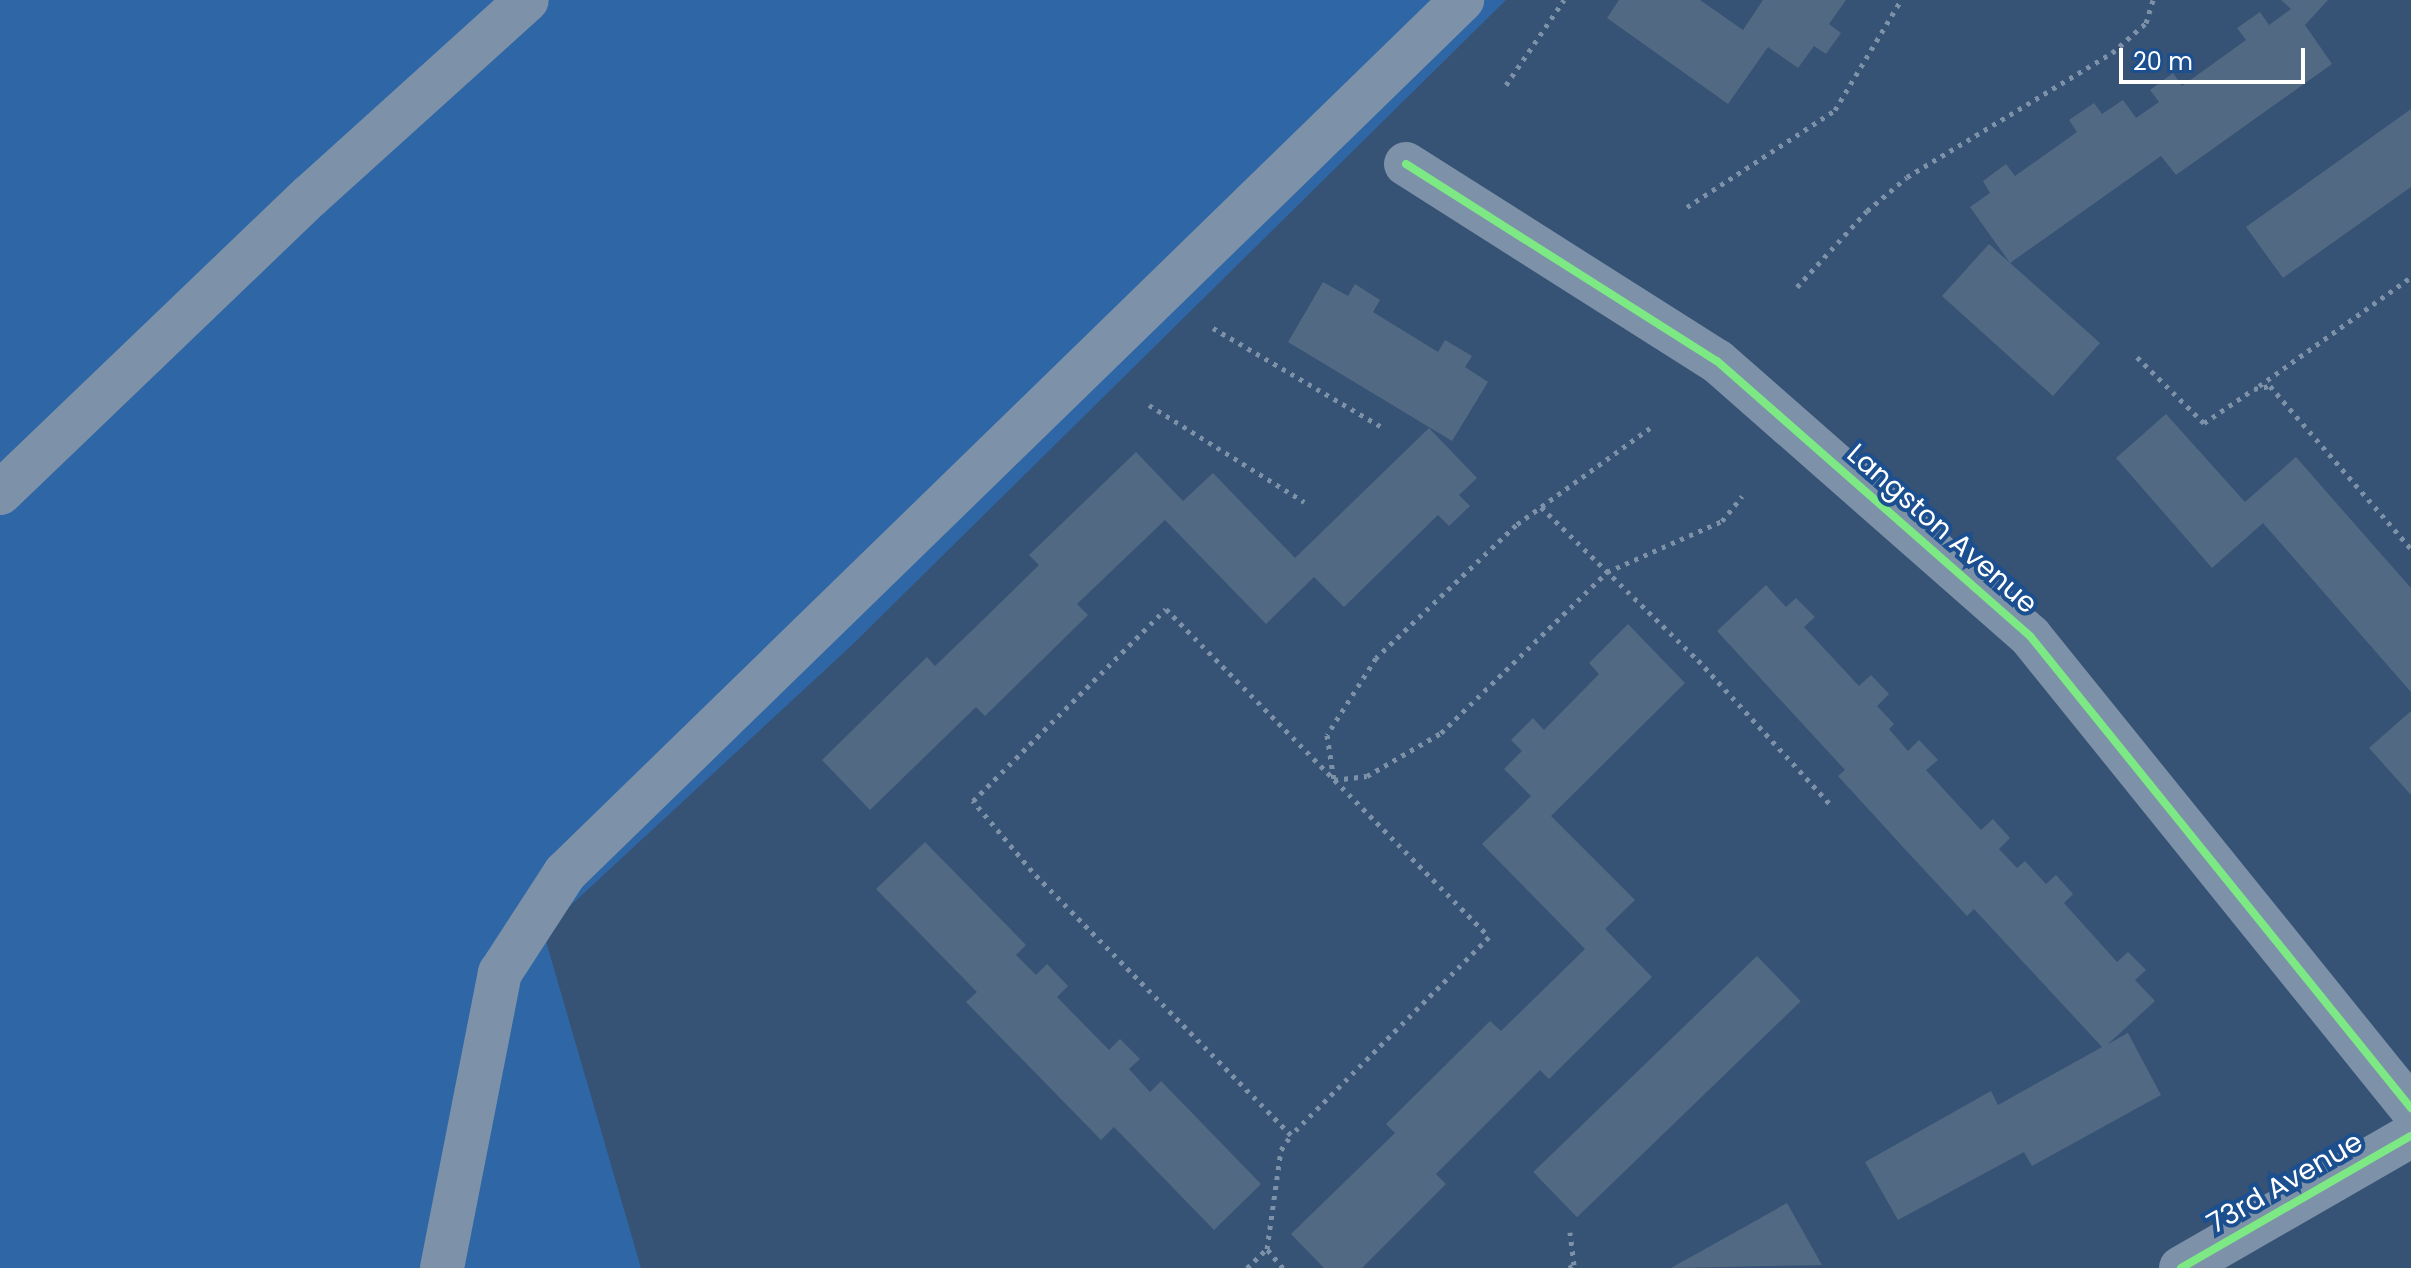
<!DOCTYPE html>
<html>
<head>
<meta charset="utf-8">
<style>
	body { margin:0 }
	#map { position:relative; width:2411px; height:1268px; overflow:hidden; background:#365274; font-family:Poppins,sans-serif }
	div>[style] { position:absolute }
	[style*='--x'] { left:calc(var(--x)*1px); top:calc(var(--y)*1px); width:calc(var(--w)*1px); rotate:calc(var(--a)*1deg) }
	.green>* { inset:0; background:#2f66a5 }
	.building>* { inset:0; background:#526984; transform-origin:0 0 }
	.path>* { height:5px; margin-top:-2.5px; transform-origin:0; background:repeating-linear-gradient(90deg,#7d92a8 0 4px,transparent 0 10px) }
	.minor>* { height:44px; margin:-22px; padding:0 22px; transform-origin:22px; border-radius:22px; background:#7d92a8 }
	.cycleway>* { height:8px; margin:-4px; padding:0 4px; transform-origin:4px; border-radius:4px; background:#7ce984 }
	span { translate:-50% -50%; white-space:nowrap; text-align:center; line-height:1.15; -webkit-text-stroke:8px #1b4f8f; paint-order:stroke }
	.street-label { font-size:28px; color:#fff }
	.scale { position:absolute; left:2119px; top:48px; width:186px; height:36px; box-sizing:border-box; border:4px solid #fff; border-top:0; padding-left:10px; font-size:24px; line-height:28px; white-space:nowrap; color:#fff; -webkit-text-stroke:6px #1b4f8f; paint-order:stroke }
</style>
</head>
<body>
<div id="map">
	<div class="green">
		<div style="clip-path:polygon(0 0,1506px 0,851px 646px,543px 931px,641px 1268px,0 1268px)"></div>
	</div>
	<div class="building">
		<div style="clip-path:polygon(1619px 0,1700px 0,1743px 30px,1763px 0,1846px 0,1829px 24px,1841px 33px,1826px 54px,1814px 46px,1798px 68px,1768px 47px,1728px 104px,1607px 18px)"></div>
		<div style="clip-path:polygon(2281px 0,2328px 0,2305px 25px,2332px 64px,2176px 175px,2161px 156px,2010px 263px,2100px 343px,2053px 396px,1942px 296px,1989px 244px,2010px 263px,1970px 207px,1990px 193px,1983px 181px,2006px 164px,2015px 176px,2077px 132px,2069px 120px,2094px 103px,2102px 114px,2123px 100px,2136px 118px,2159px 102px,2150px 90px,2173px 73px,2182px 86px,2246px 40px,2237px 28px,2260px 12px,2269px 25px,2291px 9px)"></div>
		<div style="clip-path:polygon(2411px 109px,2411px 187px,2283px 278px,2246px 227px)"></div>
		<div style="clip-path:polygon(1323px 282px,1348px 296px,1355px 284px,1380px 300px,1373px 312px,1438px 352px,1445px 340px,1472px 356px,1465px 367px,1488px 382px,1452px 441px,1288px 342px)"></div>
		<div style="clip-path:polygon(2166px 414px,2245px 502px,2296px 457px,2345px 513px,2411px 588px,2411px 692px,2263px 523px,2212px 568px,2116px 458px)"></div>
		<div style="clip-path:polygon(1429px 428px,1477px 478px,1459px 495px,1470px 506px,1449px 526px,1438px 515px,1344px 607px,1314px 577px,1266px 624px,1165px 520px,1077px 604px,1088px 615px,985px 716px,976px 707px,870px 810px,822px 760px,927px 657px,935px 666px,987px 616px,1039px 565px,1029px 555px,1136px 452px,1183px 501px,1213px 473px,1295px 558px)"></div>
		<div style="clip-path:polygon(1766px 585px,1786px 607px,1796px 598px,1815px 617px,1804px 627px,1859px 686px,1871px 675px,1889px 694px,1877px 706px,1894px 724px,1889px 729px,1908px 751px,1919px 740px,1938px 760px,1926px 770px,1981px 830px,1993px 819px,2010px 838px,1999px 849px,2017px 868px,2025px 861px,2046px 884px,2056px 875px,2073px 894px,2064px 903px,2117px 962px,2128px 952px,2146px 970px,2135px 980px,2155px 1001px,2108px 1044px,2128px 1033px,2161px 1095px,2032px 1166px,2024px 1152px,1898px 1220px,1865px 1162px,1991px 1091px,1998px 1105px,2102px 1047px,1974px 909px,1967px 916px,1902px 846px,1838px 776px,1845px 770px,1717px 631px)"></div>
		<div style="clip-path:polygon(1628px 624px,1685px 683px,1551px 816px,1635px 900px,1605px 929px,1652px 977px,1549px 1079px,1540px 1070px,1436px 1174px,1446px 1184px,1362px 1268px,1324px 1268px,1291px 1234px,1395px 1133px,1386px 1124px,1490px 1021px,1501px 1031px,1585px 949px,1482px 844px,1531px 796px,1504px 769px,1522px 751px,1511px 740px,1533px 718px,1544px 730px,1599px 674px,1589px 663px)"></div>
		<div style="clip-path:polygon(2411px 711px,2411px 795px,2369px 748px)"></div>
		<div style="clip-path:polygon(925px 842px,1026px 945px,1016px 955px,1036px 975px,1047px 964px,1068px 986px,1057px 997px,1109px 1050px,1120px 1039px,1140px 1059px,1129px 1069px,1150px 1092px,1161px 1081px,1261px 1184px,1214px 1230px,1114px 1127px,1101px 1140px,966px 1002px,977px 992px,876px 889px)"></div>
		<div style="left:1757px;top:956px;width:63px;height:311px;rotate:46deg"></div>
		<div style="clip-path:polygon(1787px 1203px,1822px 1265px,1671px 1268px,1723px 1239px)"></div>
	</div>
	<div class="path">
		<div style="--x:1506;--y:85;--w:103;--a:-55.7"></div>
		<div style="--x:1687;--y:207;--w:177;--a:-33.2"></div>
		<div style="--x:1835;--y:110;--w:128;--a:-59"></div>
		<div style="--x:1797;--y:287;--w:103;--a:-47.4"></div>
		<div style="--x:1867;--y:211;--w:52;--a:-40.4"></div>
		<div style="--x:1907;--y:177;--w:240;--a:-31.2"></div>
		<div style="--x:2112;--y:53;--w:45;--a:-41.4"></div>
		<div style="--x:2146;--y:23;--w:24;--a:-73"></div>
		<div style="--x:1213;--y:328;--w:194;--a:30.4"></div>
		<div style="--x:2137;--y:357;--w:94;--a:44.6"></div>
		<div style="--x:2204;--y:423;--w:60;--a:-34.2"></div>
		<div style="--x:2254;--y:389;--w:16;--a:-11"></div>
		<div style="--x:2270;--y:386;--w:216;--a:49.1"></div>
		<div style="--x:2259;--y:386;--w:187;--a:-35.6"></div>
		<div style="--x:1149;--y:405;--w:183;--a:32"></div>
		<div style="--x:1650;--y:428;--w:165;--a:144.1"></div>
		<div style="--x:1516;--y:525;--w:193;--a:136.5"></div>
		<div style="--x:1376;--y:658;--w:91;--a:122.5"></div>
		<div style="--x:1327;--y:735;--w:46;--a:81.2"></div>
		<div style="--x:1334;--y:780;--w:33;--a:-7"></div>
		<div style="--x:1367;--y:776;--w:86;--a:-30.2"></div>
		<div style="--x:1441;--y:733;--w:231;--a:-44.1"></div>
		<div style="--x:1607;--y:572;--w:126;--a:-23.9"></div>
		<div style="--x:1722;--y:521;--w:32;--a:-51"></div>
		<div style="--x:1541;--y:507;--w:219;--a:44.3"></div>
		<div style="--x:1698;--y:660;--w:198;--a:47.5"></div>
		<div style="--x:1166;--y:609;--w:460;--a:45.4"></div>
		<div style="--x:1489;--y:937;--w:280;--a:135"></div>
		<div style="--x:1291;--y:1135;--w:370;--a:-134.5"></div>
		<div style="--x:1032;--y:871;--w:92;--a:-130.1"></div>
		<div style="--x:973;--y:801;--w:272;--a:-44.9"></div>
		<div style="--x:1247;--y:1268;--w:28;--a:-44"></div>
		<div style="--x:1283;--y:1268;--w:25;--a:-130"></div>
		<div style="--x:1267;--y:1249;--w:100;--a:-82"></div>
		<div style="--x:1281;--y:1150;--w:18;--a:-56"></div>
		<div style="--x:1569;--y:1268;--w:6;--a:-31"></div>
		<div style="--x:1574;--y:1265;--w:33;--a:-97"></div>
	</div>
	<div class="minor">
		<div style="--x:1406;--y:164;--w:368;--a:32.4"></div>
		<div style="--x:1717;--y:361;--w:417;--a:41.3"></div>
		<div style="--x:2030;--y:636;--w:607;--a:51.09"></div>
		<div style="--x:0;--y:493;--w:429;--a:-43.8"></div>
		<div style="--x:310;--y:196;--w:292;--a:-42.1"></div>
		<div style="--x:442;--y:1268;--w:301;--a:-78.9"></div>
		<div style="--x:500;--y:973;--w:119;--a:-57"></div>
		<div style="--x:565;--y:873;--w:1252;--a:-44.22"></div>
		<div style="--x:2181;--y:1268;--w:265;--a:-29.9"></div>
	</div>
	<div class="cycleway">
		<div style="--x:1406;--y:164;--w:368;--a:32.4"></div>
		<div style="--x:1717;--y:361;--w:417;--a:41.3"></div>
		<div style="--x:2030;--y:636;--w:607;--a:51.09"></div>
		<div style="--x:2181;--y:1268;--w:265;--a:-29.9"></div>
	</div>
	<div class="street-label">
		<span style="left:1942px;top:529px;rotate:41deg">Langston Avenue</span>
		<span style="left:2285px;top:1183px;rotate:-30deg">73rd Avenue</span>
	</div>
	<div class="scale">20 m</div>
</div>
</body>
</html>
